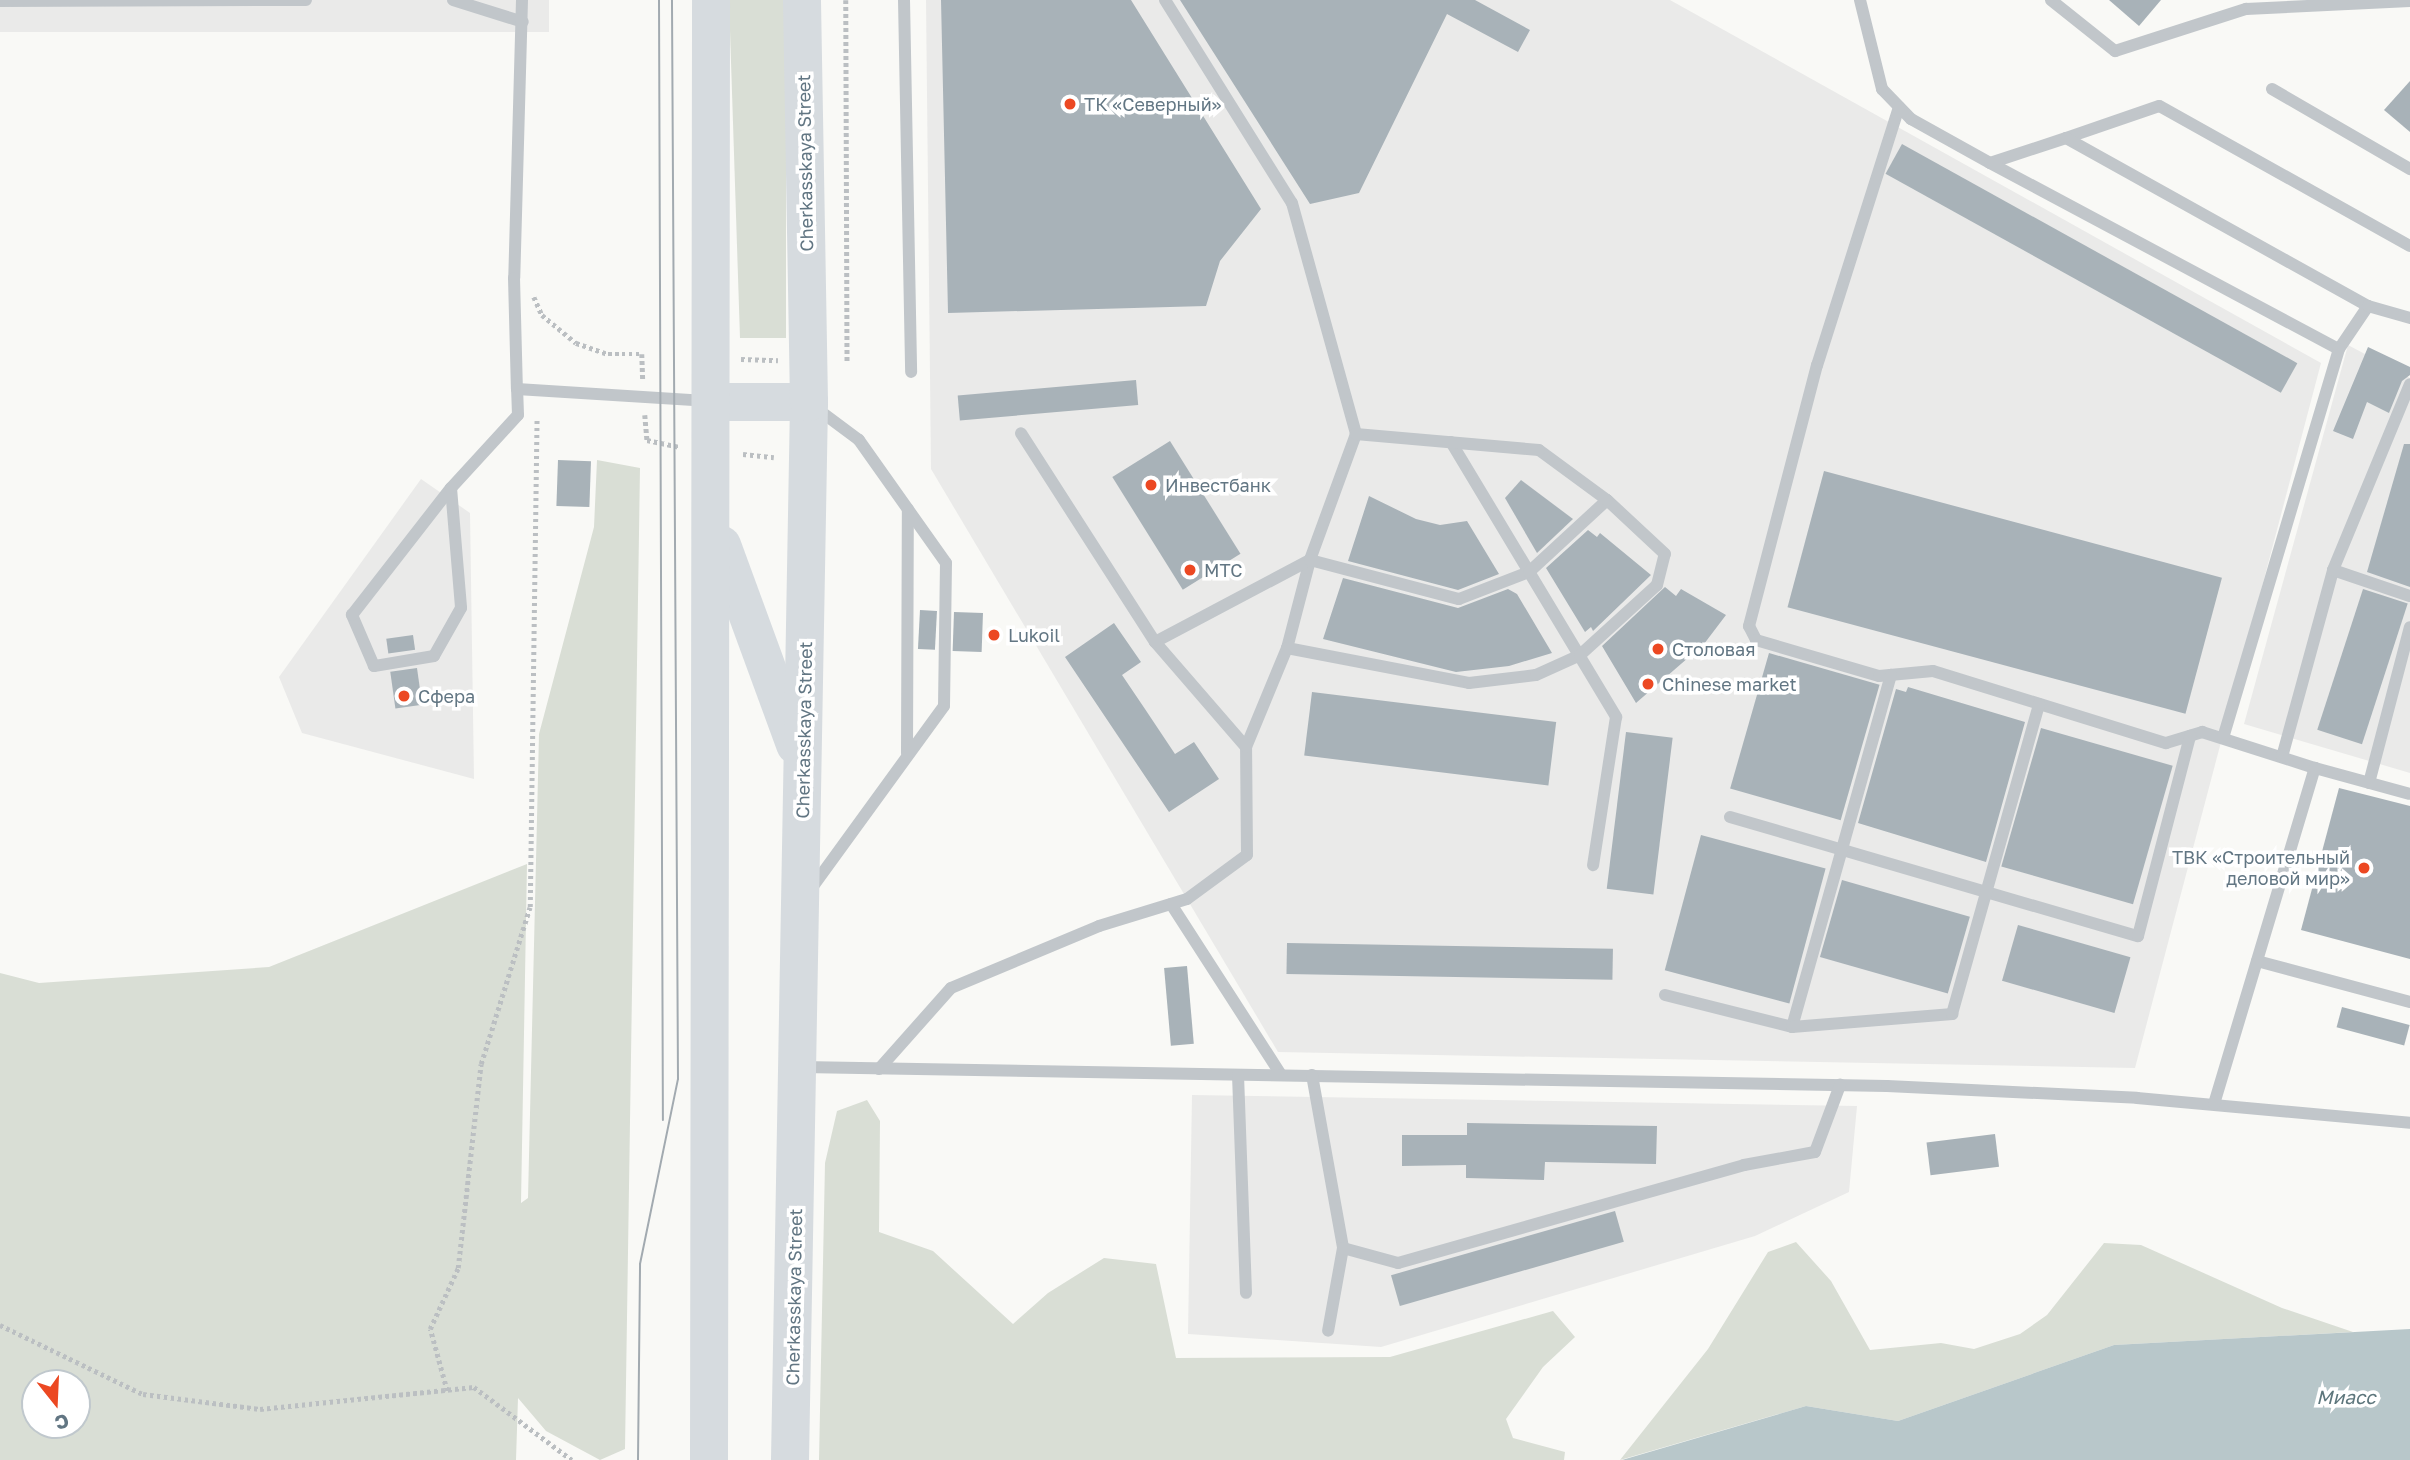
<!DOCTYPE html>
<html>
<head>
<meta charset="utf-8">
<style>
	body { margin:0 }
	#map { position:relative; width:2410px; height:1460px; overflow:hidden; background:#f9f9f6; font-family:"Golos Text",sans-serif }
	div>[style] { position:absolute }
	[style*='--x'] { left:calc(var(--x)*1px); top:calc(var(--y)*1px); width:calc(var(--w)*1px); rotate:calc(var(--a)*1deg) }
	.built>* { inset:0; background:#eaeae9; transform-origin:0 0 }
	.green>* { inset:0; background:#d9ded5 }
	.water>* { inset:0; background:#b8c7ca }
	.building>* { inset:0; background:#a8b2b8; transform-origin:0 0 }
	.path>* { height:4.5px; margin-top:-2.25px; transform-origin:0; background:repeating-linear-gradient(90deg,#bbbfc2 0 3.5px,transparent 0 7px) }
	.lane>* { height:12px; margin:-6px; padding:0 6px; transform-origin:6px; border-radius:6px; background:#c1c6ca }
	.primary>* { height:38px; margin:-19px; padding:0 19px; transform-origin:19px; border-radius:19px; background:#d6dbdf }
	.tram>* { height:2px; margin:-1px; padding:0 1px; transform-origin:1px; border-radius:1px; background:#a2aab0 }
	.dots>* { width:19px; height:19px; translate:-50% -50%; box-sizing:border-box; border:4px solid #fff; border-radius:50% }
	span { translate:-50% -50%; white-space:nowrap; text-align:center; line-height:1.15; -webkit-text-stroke:7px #fff; paint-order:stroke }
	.poi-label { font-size:18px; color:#627683 }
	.left { translate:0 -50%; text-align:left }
	.right { translate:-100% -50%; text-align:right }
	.street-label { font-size:18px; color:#627683 }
	.water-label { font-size:19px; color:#5d767c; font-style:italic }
	.north { position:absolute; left:21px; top:1369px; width:70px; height:70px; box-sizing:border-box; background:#fff; border:2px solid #c0c8cd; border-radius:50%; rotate:162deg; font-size:19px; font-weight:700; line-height:28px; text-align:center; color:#627683 }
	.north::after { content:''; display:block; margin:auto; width:24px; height:32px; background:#ec4822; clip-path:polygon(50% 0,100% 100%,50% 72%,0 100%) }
</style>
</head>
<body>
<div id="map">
	<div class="built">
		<div style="left:0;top:0;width:549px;height:32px"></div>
		<div style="clip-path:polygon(926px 0,1670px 0,2321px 363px,2135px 1068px,1278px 1052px,931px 469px)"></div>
		<div style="clip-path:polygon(2348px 345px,2410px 378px,2410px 773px,2244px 724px)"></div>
		<div style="clip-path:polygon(421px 479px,470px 513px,474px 779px,302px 733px,279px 677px)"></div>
		<div style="clip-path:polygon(1192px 1095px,1857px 1106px,1849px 1192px,1755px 1236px,1381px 1347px,1188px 1334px)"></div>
	</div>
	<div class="green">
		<div style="clip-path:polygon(729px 0,786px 0,786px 338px,740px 338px)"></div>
		<div style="clip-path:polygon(evenodd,597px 460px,640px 468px,625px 1449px,600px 1460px,546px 1431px,518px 1398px,516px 1460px,0 1460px,0 973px,39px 983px,269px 967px,527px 864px,521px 1203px,528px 1198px,539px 734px,594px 527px,597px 460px,35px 1383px,77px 1383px,77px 1425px,35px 1425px,35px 1383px)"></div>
		<div style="clip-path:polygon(867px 1100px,880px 1121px,879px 1232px,933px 1251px,1013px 1324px,1048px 1293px,1104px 1258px,1156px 1264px,1176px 1358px,1390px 1357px,1553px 1311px,1575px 1337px,1543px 1367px,1506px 1419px,1513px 1438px,1565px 1452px,1564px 1460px,819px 1460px,825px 1163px,837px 1111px)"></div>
		<div style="clip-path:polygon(1796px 1242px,1831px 1281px,1870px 1350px,1941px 1343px,1974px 1349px,2020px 1334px,2047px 1315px,2104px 1243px,2141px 1245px,2282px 1308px,2353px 1332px,2114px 1345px,1898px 1421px,1806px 1406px,1620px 1460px,1708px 1349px,1768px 1252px)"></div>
	</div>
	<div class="water">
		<div style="clip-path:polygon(2410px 1329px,2410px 1460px,1622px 1460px,1806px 1406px,1898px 1421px,2114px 1345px)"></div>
	</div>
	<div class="building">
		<div style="clip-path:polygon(941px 0,1131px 0,1261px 209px,1220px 261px,1206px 306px,948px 313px)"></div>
		<div style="clip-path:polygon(1180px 0,1475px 0,1530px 30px,1518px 52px,1447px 14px,1359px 193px,1310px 204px)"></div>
		<div style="clip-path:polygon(2109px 0,2161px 0,2139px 26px)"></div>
		<div style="clip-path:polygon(2410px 81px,2410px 132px,2384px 110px)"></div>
		<div style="left:1902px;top:144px;width:452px;height:34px;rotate:29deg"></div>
		<div style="clip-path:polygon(2368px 347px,2410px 367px,2410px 375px,2402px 381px,2389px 413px,2367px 402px,2353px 439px,2333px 431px)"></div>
		<div style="left:1136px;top:380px;width:25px;height:179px;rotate:85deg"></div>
		<div style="left:1170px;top:441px;width:133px;height:68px;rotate:58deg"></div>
		<div style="clip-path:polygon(2404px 444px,2410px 444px,2410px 587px,2367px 572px)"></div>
		<div style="left:558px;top:460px;width:33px;height:46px;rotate:2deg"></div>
		<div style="left:1824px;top:471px;width:412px;height:141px;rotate:15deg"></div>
		<div style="clip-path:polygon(1521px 480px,1573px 519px,1537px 553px,1505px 498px)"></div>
		<div style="clip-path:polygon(1369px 496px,1416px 519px,1440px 525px,1467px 521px,1499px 574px,1458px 590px,1348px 561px)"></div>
		<div style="clip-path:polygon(1588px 530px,1597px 537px,1600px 533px,1651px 575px,1593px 631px,1591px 627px,1585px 632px,1546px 568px)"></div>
		<div style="clip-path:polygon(1343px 578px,1458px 608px,1508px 589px,1517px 594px,1552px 653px,1509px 666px,1456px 672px,1323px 639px)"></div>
		<div style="clip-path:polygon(1665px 587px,1676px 596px,1681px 589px,1726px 615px,1704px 644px,1636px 703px,1602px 646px)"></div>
		<div style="left:2363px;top:589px;width:47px;height:148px;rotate:18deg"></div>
		<div style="left:920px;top:610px;width:17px;height:39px;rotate:3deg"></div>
		<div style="left:954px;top:612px;width:29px;height:39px;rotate:2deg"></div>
		<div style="clip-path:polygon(1114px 623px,1141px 662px,1122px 675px,1145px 709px,1175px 754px,1194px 742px,1219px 779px,1169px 812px,1065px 657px)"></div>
		<div style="left:413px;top:635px;width:15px;height:27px;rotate:82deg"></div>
		<div style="left:1769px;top:653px;width:115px;height:141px;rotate:16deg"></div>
		<div style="left:417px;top:668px;width:37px;height:27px;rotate:82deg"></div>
		<div style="clip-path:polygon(1908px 687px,2025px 722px,1986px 862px,1858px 823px,1896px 689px,1906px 692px)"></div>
		<div style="left:1312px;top:692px;width:246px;height:64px;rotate:7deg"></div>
		<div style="left:2041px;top:728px;width:137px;height:144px;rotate:16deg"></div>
		<div style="left:1626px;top:732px;width:47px;height:158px;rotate:7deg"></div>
		<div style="clip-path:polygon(2339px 788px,2410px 806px,2410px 959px,2301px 930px)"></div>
		<div style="left:1701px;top:835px;width:129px;height:140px;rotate:15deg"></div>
		<div style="left:1842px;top:880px;width:133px;height:80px;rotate:16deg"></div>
		<div style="left:2018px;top:925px;width:117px;height:58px;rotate:16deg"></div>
		<div style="left:1287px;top:943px;width:326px;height:31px;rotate:1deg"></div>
		<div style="left:1187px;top:966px;width:78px;height:23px;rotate:85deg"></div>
		<div style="left:2342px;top:1007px;width:70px;height:21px;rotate:15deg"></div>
		<div style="clip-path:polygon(1467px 1123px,1657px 1126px,1656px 1164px,1545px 1162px,1544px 1180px,1466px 1178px,1466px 1165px,1402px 1166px,1402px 1135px,1467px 1135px)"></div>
		<div style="left:1995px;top:1134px;width:33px;height:69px;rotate:83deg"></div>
		<div style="left:1615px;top:1211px;width:32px;height:233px;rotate:74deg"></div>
	</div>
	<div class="path">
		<div style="--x:846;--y:0;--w:362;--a:89.8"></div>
		<div style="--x:534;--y:297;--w:20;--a:66"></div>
		<div style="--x:542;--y:315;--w:44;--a:39.5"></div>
		<div style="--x:576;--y:343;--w:34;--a:19"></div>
		<div style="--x:608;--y:354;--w:34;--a:0"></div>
		<div style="--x:642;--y:354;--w:25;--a:88"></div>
		<div style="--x:741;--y:359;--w:37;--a:2"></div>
		<div style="--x:645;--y:415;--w:25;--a:85"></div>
		<div style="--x:647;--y:440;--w:33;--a:12"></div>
		<div style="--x:743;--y:454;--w:31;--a:6"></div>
		<div style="--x:0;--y:1325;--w:159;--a:25.8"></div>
		<div style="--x:143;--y:1394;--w:118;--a:7.3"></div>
		<div style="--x:260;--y:1409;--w:215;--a:-5.9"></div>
		<div style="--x:474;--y:1387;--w:122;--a:36.7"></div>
		<div style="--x:447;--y:1391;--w:64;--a:-105.3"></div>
		<div style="--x:430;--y:1329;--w:67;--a:-65.3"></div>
		<div style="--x:458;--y:1268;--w:205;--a:-83.6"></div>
		<div style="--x:481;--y:1064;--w:164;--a:-72.7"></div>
		<div style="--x:530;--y:907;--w:488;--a:-89.2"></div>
	</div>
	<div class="lane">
		<div style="--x:453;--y:0;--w:73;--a:17.4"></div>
		<div style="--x:522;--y:0;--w:278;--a:91.6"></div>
		<div style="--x:514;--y:278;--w:111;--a:88.5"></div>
		<div style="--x:517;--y:389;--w:189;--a:3.6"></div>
		<div style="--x:904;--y:0;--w:372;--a:88.9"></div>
		<div style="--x:1165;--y:0;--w:239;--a:58"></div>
		<div style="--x:1292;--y:203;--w:240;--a:74.5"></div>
		<div style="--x:1356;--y:434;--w:134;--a:110.1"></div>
		<div style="--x:1310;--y:560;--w:91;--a:104.6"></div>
		<div style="--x:1287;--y:648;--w:107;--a:112.5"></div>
		<div style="--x:1860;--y:0;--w:92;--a:76.1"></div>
		<div style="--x:1882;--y:89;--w:42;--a:46"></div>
		<div style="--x:1911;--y:119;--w:90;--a:29.1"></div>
		<div style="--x:1990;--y:163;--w:80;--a:-18.2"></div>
		<div style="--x:2051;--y:0;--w:82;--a:38.6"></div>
		<div style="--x:2115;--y:51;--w:138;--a:-17.8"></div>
		<div style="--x:2246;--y:9;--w:164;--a:-2.8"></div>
		<div style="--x:0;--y:1;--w:306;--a:-0.2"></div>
		<div style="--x:2272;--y:89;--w:160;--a:30.1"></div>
		<div style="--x:1899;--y:107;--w:271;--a:107.6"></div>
		<div style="--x:1817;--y:365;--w:270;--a:104.6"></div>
		<div style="--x:1749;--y:626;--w:16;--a:63"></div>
		<div style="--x:1756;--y:640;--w:128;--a:16.3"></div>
		<div style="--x:1879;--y:676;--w:54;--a:-5.3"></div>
		<div style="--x:1933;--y:671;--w:244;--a:17.2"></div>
		<div style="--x:2166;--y:743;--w:38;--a:-17"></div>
		<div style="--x:2202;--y:732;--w:119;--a:17.7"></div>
		<div style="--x:1990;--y:163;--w:395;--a:28.1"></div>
		<div style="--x:2339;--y:349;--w:52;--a:-56"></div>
		<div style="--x:2410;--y:246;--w:287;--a:-150.8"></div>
		<div style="--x:2159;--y:106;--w:98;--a:161"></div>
		<div style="--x:2066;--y:138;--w:346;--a:29.1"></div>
		<div style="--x:2368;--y:306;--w:44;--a:15.9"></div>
		<div style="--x:1451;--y:442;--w:321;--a:59"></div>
		<div style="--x:1616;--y:717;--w:150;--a:98.8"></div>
		<div style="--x:451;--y:488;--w:120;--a:85.2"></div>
		<div style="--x:461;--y:608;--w:55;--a:119.4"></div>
		<div style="--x:434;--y:656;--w:61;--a:170.5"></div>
		<div style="--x:374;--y:666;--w:56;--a:-113.3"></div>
		<div style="--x:352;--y:615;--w:161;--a:-52.1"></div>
		<div style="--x:451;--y:488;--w:99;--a:-47.5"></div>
		<div style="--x:518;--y:415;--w:26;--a:-92"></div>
		<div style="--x:2333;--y:570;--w:201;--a:-67.5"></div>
		<div style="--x:1155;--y:642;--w:175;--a:-27.9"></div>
		<div style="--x:1310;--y:560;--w:154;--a:14.7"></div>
		<div style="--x:1459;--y:599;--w:75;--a:-21.1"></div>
		<div style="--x:1529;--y:572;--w:106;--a:-42.7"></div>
		<div style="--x:1287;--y:648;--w:185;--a:10.9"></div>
		<div style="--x:1469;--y:683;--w:67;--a:-6.8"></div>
		<div style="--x:1536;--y:675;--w:48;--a:-24.4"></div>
		<div style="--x:1580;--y:655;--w:104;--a:-42.3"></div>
		<div style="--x:1657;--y:585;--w:32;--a:-76"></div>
		<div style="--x:1665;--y:554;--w:79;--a:-137"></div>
		<div style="--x:1607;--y:500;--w:84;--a:-143.7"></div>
		<div style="--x:1539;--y:450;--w:184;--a:-175"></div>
		<div style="--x:2223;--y:738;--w:406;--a:-73.4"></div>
		<div style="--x:907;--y:753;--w:244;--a:-89.8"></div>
		<div style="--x:2282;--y:757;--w:194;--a:-74.7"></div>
		<div style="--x:2333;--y:570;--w:81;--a:18.7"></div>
		<div style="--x:2369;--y:783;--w:161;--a:-75.3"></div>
		<div style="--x:1730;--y:817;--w:425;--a:16.3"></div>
		<div style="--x:2138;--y:936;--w:207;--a:-75.4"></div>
		<div style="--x:811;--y:889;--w:226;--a:-54"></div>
		<div style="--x:944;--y:706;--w:143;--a:-89.2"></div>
		<div style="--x:946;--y:563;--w:151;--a:-125.3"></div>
		<div style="--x:859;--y:440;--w:54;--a:-143.3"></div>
		<div style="--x:1171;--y:904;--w:203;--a:57.2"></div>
		<div style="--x:2257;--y:961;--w:158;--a:15"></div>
		<div style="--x:1665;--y:995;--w:131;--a:14.1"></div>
		<div style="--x:1792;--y:1027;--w:366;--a:-74.3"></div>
		<div style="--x:1792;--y:1027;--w:161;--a:-4.6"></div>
		<div style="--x:1952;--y:1014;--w:322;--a:-74.3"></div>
		<div style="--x:802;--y:1067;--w:1085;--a:1"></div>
		<div style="--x:1887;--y:1086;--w:250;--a:2.7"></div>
		<div style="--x:2137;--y:1098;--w:274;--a:5.2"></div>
		<div style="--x:879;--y:1069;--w:108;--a:-48.4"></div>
		<div style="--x:951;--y:988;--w:160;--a:-22.7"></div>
		<div style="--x:1099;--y:926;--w:92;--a:-17.1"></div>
		<div style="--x:1187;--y:899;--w:74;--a:-36.3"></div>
		<div style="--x:1247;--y:855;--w:108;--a:-90.5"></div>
		<div style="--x:1246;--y:747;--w:139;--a:-130.9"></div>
		<div style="--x:1155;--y:642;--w:248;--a:-122.7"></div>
		<div style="--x:1238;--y:1075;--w:218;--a:87.9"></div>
		<div style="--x:1312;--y:1075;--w:176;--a:79.8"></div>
		<div style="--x:1343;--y:1248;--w:84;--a:100.2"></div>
		<div style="--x:2214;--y:1104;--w:351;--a:-73.3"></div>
		<div style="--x:2315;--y:768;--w:98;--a:15.3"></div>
		<div style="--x:1343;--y:1248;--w:57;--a:15.3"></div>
		<div style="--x:1398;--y:1263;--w:360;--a:-15.8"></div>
		<div style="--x:1744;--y:1165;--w:72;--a:-10.4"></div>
		<div style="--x:1815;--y:1152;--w:72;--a:-69.5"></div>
	</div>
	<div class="primary">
		<div style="--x:713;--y:402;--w:96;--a:0"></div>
		<div style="--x:722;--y:545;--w:213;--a:69.9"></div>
		<div style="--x:709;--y:1460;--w:1460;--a:-89.92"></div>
		<div style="--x:790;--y:1460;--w:1058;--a:-88.97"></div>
		<div style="--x:809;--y:402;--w:402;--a:-91"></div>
	</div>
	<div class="tram">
		<div style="--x:659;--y:0;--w:1120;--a:89.8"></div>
		<div style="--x:638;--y:1460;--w:196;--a:-89.4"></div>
		<div style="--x:640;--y:1264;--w:189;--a:-78.4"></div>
		<div style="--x:678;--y:1079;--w:1079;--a:-90.32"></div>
	</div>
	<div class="dots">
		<div style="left:1070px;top:104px;background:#ec4822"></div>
		<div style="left:1151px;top:485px;background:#ec4822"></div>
		<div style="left:1190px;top:570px;background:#ec4822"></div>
		<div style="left:994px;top:635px;background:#ec4822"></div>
		<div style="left:1658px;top:649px;background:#ec4822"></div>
		<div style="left:1648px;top:684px;background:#ec4822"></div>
		<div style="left:404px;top:696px;background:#ec4822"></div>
		<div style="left:2364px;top:868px;background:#ec4822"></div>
	</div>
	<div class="poi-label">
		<span class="left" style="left:1084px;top:104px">ТК «Северный»</span>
		<span class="left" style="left:1165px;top:485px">Инвестбанк</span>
		<span class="left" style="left:1204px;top:570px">МТС</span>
		<span class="left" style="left:1008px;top:635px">Lukoil</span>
		<span class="left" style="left:1672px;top:649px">Столовая</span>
		<span class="left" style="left:1662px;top:684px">Chinese market</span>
		<span class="left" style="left:418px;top:696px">Сфера</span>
		<span class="right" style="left:2350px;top:868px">ТВК «Строительный<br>деловой мир»</span>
	</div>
	<div class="street-label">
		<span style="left:805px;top:163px;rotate:-91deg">Cherkasskaya Street</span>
		<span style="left:804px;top:730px;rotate:-89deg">Cherkasskaya Street</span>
		<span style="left:794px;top:1297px;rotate:-89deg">Cherkasskaya Street</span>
	</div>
	<div class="water-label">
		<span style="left:2346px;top:1397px">Миасс</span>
	</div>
	<div class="north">С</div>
</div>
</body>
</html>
